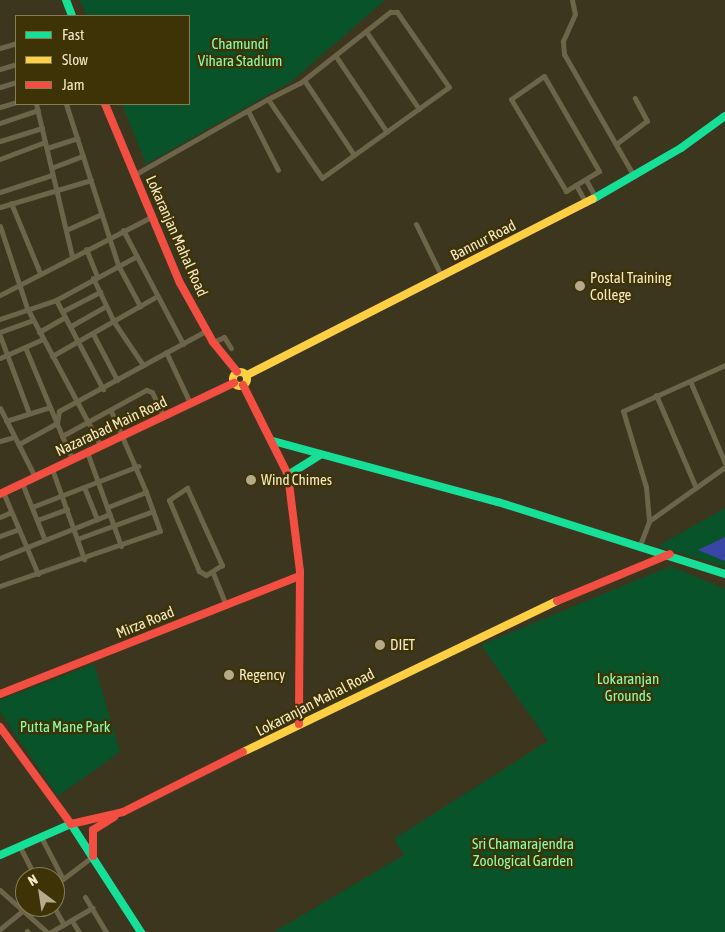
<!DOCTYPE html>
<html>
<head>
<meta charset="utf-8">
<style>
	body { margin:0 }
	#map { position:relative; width:725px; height:932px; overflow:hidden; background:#3c361f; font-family:"Asap Condensed",sans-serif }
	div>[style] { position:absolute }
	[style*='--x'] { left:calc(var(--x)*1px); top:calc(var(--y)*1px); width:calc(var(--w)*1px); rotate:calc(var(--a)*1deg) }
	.green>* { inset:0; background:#085329 }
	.water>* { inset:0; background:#3a46a5 }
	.street>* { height:5px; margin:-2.5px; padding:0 2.5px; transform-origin:2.5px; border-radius:2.5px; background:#6d6549 }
	.fast>* { height:8px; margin:-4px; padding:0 4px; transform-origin:4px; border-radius:4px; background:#16e098 }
	.slow>* { height:8px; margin:-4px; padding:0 4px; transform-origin:4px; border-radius:4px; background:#ffcf43 }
	.slow>.ring { margin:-4px; padding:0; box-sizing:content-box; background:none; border:8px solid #ffcf43; border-radius:50% }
	.jam>* { height:8px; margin:-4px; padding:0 4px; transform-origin:4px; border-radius:4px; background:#f24e42 }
	.dots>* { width:14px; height:14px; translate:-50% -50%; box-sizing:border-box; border:2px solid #3e3207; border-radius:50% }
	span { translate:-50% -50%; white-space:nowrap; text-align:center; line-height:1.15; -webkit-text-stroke:5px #3e3207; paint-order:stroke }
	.park-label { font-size:15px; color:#87ffac }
	.street-label { font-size:15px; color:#f6eac5 }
	.poi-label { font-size:15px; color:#f6eac5 }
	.left { translate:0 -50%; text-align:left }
	.legend { position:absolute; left:15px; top:15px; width:175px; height:90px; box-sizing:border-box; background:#3e3207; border:1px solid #887c53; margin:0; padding:6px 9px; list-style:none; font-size:15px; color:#f6eac5 }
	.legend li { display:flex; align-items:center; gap:10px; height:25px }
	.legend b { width:25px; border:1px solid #887c53 }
	.north { position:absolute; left:15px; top:867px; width:50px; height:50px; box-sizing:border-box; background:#3e3207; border:1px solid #887c53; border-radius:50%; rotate:329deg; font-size:14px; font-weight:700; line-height:20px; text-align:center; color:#f6eac5 }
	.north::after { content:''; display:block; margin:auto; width:18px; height:22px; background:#b5ab8b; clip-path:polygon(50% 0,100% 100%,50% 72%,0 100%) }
</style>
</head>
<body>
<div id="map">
	<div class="green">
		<div style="clip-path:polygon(80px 0,385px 0,292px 81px,146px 164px,122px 104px,189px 104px,189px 16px,87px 16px)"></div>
		<div style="clip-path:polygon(725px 508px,725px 537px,699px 550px,725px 561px,725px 567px,658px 546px)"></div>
		<div style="clip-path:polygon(671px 566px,725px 589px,725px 932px,274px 932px,404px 855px,394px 839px,548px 741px,481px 645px)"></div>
		<div style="clip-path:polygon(94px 664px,120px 752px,58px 796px,0 712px,0 700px)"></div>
	</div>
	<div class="water">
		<div style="clip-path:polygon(725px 537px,725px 561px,698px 550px)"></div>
	</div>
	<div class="street">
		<div style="--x:572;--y:0;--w:14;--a:78"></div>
		<div style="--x:575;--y:14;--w:30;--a:114"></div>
		<div style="--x:563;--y:41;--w:13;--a:86"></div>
		<div style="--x:564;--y:54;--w:141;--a:60.2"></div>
		<div style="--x:367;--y:33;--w:92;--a:55.6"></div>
		<div style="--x:0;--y:48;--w:17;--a:-17"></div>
		<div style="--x:337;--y:58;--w:89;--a:56"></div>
		<div style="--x:0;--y:69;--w:17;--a:-17"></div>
		<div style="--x:544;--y:76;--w:110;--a:59.9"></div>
		<div style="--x:599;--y:171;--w:39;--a:149"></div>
		<div style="--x:566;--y:191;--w:107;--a:-120.9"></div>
		<div style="--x:511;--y:99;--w:40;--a:-34.9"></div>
		<div style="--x:304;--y:80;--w:90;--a:56.3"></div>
		<div style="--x:0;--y:87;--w:17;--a:-17"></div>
		<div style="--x:36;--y:104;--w:156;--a:76.7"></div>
		<div style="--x:66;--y:104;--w:169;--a:72.1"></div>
		<div style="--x:118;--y:265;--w:47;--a:61.8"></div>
		<div style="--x:0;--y:107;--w:17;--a:-17"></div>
		<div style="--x:248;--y:111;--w:66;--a:63"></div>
		<div style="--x:0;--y:123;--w:40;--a:-18.9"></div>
		<div style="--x:0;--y:141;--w:44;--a:-17.2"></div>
		<div style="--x:616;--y:144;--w:39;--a:-37"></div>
		<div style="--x:647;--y:121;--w:26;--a:-118"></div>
		<div style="--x:47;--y:148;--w:32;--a:-18"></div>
		<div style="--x:0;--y:159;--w:48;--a:-20.7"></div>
		<div style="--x:51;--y:168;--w:34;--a:-21"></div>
		<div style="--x:134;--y:175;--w:154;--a:-29.6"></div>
		<div style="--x:268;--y:99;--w:36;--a:-27"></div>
		<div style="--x:300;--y:83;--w:115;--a:-38.3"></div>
		<div style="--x:390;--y:12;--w:7;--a:0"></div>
		<div style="--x:397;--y:12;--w:91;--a:55.3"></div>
		<div style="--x:449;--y:87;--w:156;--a:144.4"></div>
		<div style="--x:322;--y:178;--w:96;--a:-124.4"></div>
		<div style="--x:586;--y:180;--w:21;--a:61"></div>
		<div style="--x:576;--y:185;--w:21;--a:61"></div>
		<div style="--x:0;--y:192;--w:55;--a:-18.1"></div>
		<div style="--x:11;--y:203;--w:76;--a:67.5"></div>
		<div style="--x:0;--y:207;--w:95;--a:-16.5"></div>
		<div style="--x:416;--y:224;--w:59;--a:63.9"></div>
		<div style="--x:0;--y:226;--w:86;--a:71.8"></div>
		<div style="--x:27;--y:308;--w:155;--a:61.9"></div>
		<div style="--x:66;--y:230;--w:39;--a:-24"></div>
		<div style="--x:123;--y:230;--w:129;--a:62.2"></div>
		<div style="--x:86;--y:249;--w:29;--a:68"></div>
		<div style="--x:93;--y:278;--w:49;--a:64.5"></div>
		<div style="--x:114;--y:322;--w:52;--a:56"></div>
		<div style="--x:0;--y:295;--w:170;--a:-27.3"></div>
		<div style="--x:56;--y:300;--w:101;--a:62.2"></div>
		<div style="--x:63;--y:311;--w:42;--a:-27.2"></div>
		<div style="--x:0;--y:319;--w:59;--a:-18.7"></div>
		<div style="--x:56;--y:300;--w:92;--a:-28.5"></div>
		<div style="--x:71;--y:326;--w:40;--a:-29.7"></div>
		<div style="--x:0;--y:332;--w:35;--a:-20"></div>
		<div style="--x:39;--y:332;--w:30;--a:-30"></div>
		<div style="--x:93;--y:334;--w:52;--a:62.4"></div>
		<div style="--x:0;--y:336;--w:82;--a:69.4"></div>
		<div style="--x:213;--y:342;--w:12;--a:-24"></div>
		<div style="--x:224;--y:337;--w:13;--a:58"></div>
		<div style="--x:25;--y:347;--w:96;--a:67.4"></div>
		<div style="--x:62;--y:436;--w:96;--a:-28.7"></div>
		<div style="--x:146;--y:390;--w:6;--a:18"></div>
		<div style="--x:152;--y:392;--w:26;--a:65"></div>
		<div style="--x:166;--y:352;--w:56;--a:64.8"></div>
		<div style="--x:52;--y:356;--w:121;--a:-29.7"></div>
		<div style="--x:0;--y:358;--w:47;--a:-23.8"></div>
		<div style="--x:690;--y:381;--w:89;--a:66.9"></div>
		<div style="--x:656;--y:395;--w:101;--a:66.7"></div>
		<div style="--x:0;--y:408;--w:77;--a:63.1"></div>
		<div style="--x:111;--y:411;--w:88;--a:66.6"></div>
		<div style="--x:6;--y:421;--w:46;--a:-17.7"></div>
		<div style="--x:62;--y:436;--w:24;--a:66"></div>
		<div style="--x:0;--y:441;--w:15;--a:-16"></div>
		<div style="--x:19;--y:444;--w:43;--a:-28.9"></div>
		<div style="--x:57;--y:423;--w:12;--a:-81"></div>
		<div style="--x:59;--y:411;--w:167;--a:-28.6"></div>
		<div style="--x:87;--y:452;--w:100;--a:70.1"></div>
		<div style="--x:52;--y:469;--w:96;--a:70.4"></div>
		<div style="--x:22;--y:483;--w:59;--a:68.2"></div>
		<div style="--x:84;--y:487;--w:35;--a:68"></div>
		<div style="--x:187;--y:488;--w:85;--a:65.6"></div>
		<div style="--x:222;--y:565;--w:19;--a:148"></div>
		<div style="--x:206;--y:575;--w:8;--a:-150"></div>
		<div style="--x:199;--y:571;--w:77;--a:-112.9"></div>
		<div style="--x:169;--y:500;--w:22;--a:-34"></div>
		<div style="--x:3;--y:492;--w:89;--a:66.9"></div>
		<div style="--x:32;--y:507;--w:114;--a:-21.1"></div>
		<div style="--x:0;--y:517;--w:12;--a:-24"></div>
		<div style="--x:37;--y:520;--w:32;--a:-20"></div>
		<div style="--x:649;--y:521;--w:93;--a:-35.4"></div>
		<div style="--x:0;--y:536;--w:20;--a:-20"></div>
		<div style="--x:77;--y:539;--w:81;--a:-20.2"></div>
		<div style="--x:640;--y:545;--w:26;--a:-69"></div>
		<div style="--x:649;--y:521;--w:34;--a:-95"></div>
		<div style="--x:646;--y:487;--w:79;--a:-106.8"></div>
		<div style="--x:623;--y:411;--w:112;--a:-24.3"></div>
		<div style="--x:0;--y:558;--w:118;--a:-21.8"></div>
		<div style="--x:213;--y:573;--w:35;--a:68"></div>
		<div style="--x:0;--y:586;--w:169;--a:-19"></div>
		<div style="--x:160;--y:531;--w:41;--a:-109.7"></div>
		<div style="--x:146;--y:492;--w:41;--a:158.5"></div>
		<div style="--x:41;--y:837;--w:47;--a:62.4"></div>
		<div style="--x:20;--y:847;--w:34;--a:63"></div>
		<div style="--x:55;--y:885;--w:48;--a:-37.3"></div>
		<div style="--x:0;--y:890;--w:63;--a:41.8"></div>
		<div style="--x:85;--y:897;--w:41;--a:59"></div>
		<div style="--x:54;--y:907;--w:18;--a:61"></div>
		<div style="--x:72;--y:921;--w:13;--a:58"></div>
		<div style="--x:0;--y:929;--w:35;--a:-39"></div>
		<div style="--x:27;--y:931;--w:1;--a:45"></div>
		<div style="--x:51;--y:932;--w:48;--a:-30.3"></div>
	</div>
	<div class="fast">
		<div style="--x:66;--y:0;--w:17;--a:69"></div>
		<div style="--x:593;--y:199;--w:102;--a:-30.1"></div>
		<div style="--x:681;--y:148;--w:54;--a:-36"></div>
		<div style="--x:273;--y:441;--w:233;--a:15.2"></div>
		<div style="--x:498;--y:502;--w:238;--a:17.6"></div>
		<div style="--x:288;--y:475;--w:38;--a:-32"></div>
		<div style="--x:0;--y:855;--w:77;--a:-23.6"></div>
		<div style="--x:71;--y:824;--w:129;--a:57.1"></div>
	</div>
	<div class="slow">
		<div class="ring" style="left:233px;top:372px;width:6px;height:6px"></div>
		<div style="--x:247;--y:375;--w:388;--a:-27"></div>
		<div style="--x:243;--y:752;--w:348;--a:-25.7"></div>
	</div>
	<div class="jam">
		<div style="--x:105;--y:104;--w:194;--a:67.3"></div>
		<div style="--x:180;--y:283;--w:68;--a:60.8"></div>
		<div style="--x:213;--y:342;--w:38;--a:51"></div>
		<div style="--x:243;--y:385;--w:101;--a:63.4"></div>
		<div style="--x:288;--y:475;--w:97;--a:82.9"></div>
		<div style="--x:300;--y:571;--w:153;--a:90.4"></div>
		<div style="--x:0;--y:494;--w:259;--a:-25.4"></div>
		<div style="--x:557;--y:601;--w:122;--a:-22.6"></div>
		<div style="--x:0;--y:694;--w:322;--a:-21.5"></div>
		<div style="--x:0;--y:727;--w:120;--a:53.8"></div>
		<div style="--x:71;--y:824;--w:53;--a:-13"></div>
		<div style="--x:123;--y:812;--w:134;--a:-26.6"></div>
		<div style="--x:93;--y:856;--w:26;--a:-90"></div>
		<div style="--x:93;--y:830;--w:25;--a:-32"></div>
	</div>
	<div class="dots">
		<div style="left:580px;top:286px;background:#b5ab8b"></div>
		<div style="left:251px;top:480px;background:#b5ab8b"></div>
		<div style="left:380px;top:645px;background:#b5ab8b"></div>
		<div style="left:229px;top:675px;background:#b5ab8b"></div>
	</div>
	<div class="park-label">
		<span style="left:240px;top:52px">Chamundi<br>Vihara Stadium</span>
		<span style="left:628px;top:687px">Lokaranjan<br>Grounds</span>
		<span style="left:65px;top:727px">Putta Mane Park</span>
		<span style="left:523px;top:852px">Sri Chamarajendra<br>Zoological Garden</span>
	</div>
	<div class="street-label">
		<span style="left:177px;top:236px;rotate:66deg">Lokaranjan Mahal Road</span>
		<span style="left:483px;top:240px;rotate:-27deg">Bannur Road</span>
		<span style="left:111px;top:426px;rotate:-25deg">Nazarabad Main Road</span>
		<span style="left:145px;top:622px;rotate:-22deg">Mirza Road</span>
		<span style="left:315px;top:702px;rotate:-27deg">Lokaranjan Mahal Road</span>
	</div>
	<div class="poi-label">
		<span class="left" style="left:590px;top:286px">Postal Training<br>College</span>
		<span class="left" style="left:261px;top:480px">Wind Chimes</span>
		<span class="left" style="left:390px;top:645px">DIET</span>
		<span class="left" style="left:239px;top:675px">Regency</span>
	</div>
	<ul class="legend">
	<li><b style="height:6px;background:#16e098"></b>Fast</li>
	<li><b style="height:6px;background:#ffcf43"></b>Slow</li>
	<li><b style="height:6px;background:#f24e42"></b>Jam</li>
	</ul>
	<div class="north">N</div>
</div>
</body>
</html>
